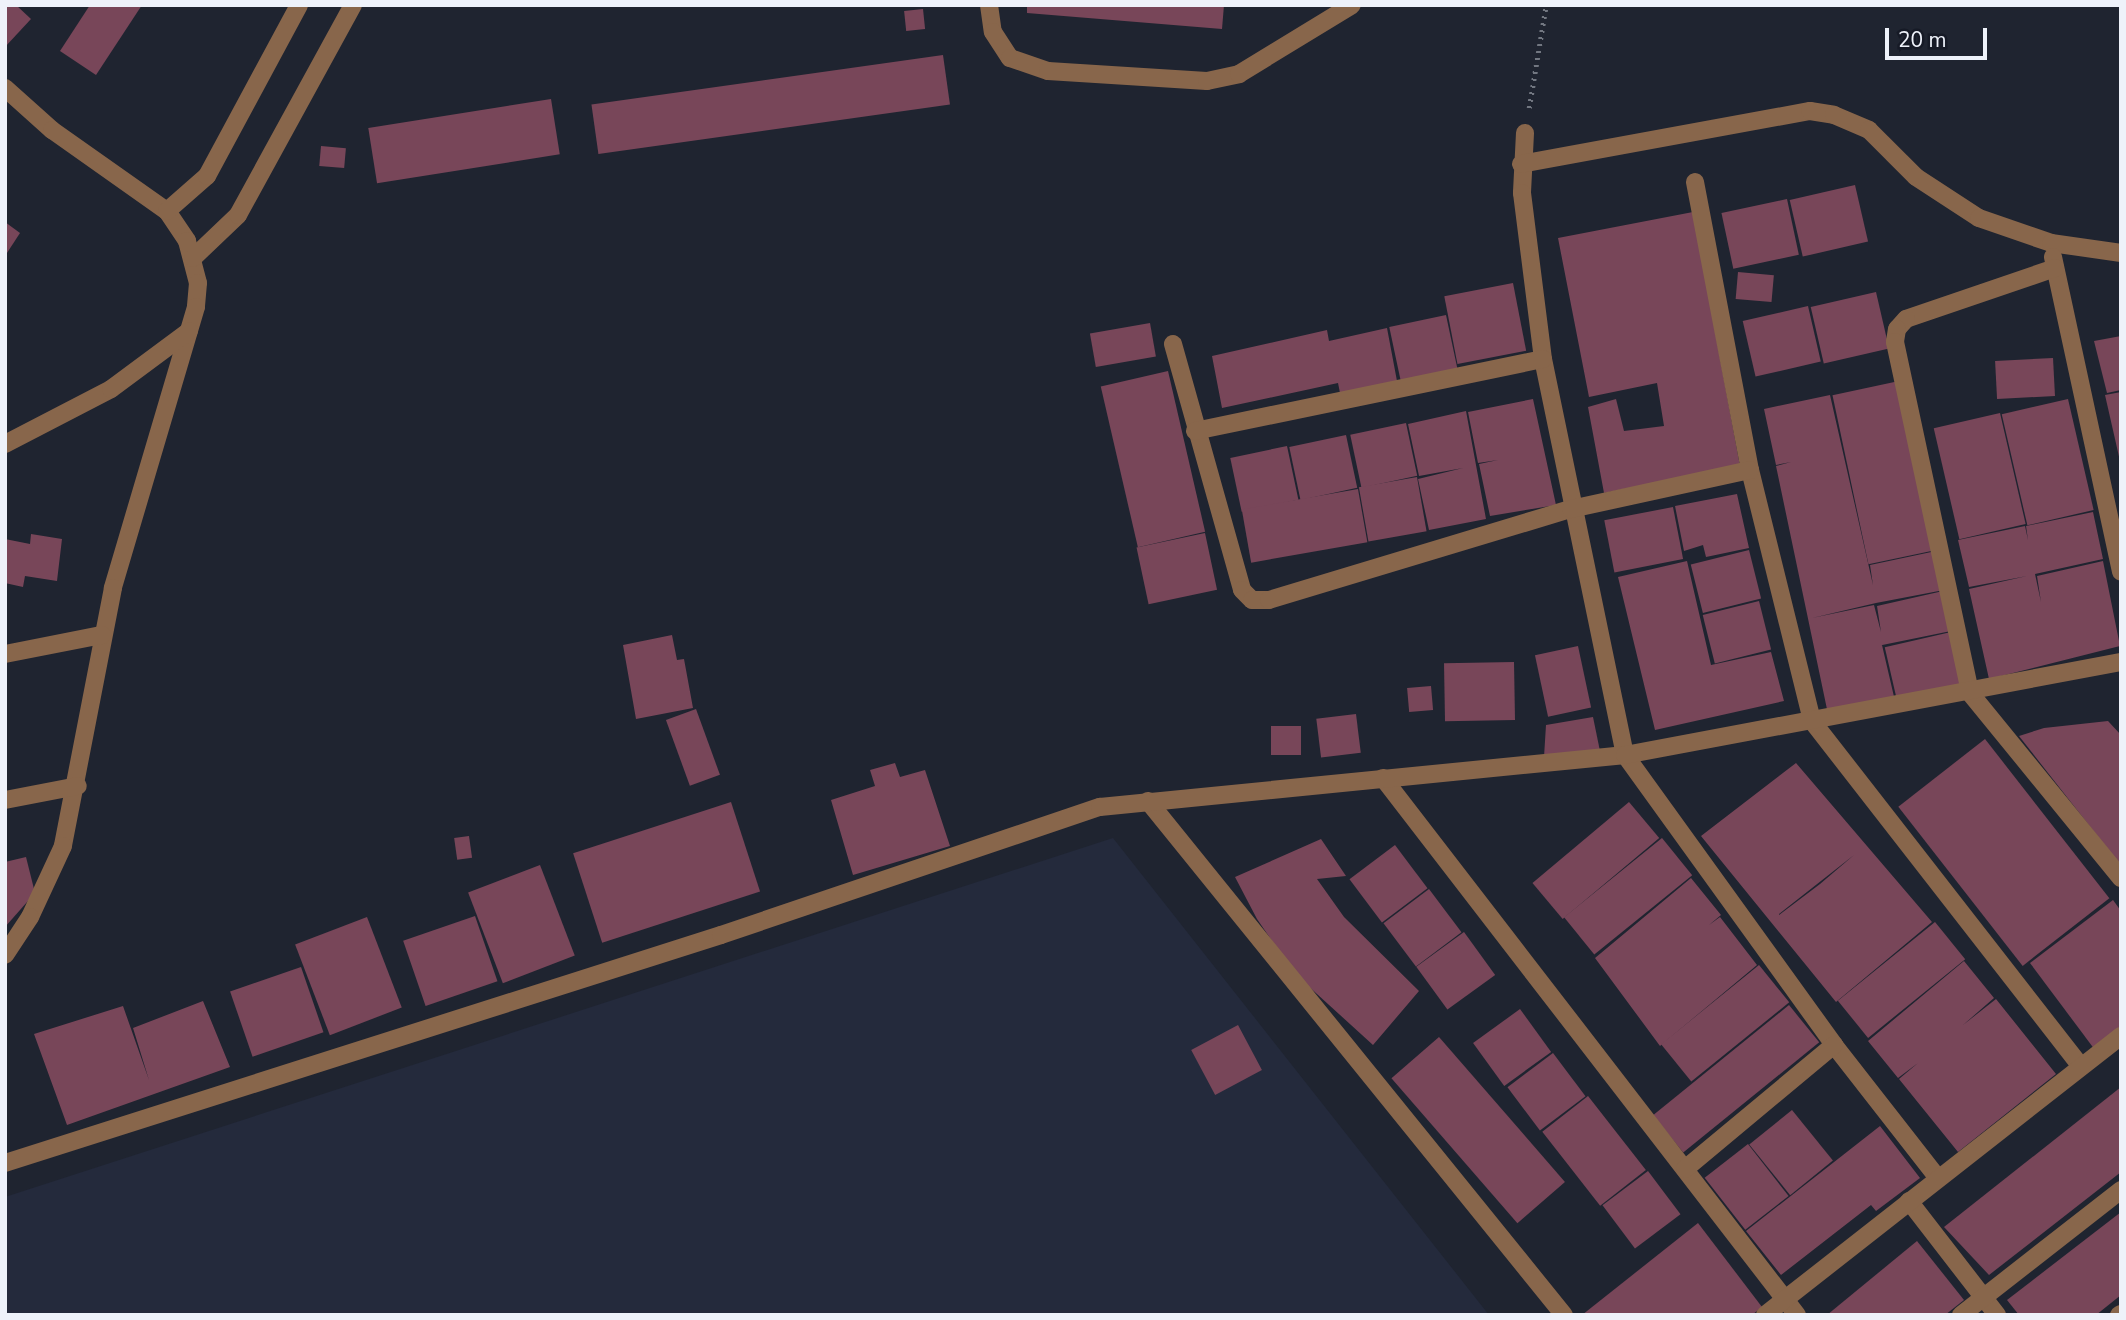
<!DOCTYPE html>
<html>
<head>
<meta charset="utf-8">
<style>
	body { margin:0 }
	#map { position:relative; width:2126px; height:1320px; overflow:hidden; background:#1f2430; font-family:"Nunito Sans",sans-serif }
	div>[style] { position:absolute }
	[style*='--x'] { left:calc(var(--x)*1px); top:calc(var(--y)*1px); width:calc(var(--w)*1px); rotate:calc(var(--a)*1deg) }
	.built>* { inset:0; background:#242a3c }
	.building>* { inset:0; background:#784659; transform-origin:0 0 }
	.path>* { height:4.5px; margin-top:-2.25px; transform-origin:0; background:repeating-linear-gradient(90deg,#727781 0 2px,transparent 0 7px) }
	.minor>* { height:18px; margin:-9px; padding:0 9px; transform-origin:9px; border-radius:9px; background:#88664b }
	span { translate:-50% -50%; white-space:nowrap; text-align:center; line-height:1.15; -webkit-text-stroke:6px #161a26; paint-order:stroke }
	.frame { position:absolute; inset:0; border:7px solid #eef2fa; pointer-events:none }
	.scale { position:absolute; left:1885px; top:28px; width:102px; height:32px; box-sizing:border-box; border:4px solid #eef2fa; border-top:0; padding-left:9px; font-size:21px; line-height:24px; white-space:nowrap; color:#eef2fa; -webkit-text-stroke:5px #161a26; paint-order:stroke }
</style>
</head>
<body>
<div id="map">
	<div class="built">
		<div style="clip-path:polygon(1113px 838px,1489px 1315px,5px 1315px,5px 1197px)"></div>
	</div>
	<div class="building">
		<div style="clip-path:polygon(5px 5px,16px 5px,31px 19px,5px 47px)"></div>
		<div style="clip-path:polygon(90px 5px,142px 5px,96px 75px,60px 51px)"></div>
		<div style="clip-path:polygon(1027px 5px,1224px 5px,1222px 29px,1027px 13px)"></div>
		<div style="left:923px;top:9px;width:20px;height:19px;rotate:84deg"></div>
		<div style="left:943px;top:55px;width:50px;height:355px;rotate:82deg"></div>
		<div style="left:551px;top:99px;width:56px;height:185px;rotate:81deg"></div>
		<div style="left:321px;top:146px;width:25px;height:20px;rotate:5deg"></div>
		<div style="left:1855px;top:185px;width:58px;height:67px;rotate:77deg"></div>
		<div style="left:1787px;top:199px;width:57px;height:67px;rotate:78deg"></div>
		<div style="clip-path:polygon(1693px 212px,1740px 466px,1604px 493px,1588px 407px,1616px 399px,1624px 431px,1664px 426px,1657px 383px,1589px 397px,1558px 238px)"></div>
		<div style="clip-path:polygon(5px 222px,20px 233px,5px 256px)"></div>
		<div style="left:1738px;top:272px;width:36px;height:27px;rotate:5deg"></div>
		<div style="left:1513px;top:283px;width:69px;height:70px;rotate:79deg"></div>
		<div style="left:1876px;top:292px;width:58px;height:67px;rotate:77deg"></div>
		<div style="left:1808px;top:306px;width:57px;height:67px;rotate:77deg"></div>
		<div style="left:1446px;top:315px;width:55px;height:58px;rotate:78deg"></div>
		<div style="left:1150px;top:323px;width:34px;height:61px;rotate:80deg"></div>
		<div style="clip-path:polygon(1387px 328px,1397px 381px,1340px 393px,1338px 383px,1222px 408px,1212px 356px,1327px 330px,1329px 341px)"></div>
		<div style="clip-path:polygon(2121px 336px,2121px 390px,2107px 393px,2094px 341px)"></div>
		<div style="left:2053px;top:358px;width:38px;height:58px;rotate:87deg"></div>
		<div style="left:1168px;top:371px;width:165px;height:69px;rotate:77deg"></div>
		<div style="left:1899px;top:381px;width:173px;height:68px;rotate:78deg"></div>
		<div style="clip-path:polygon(2121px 392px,2121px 461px,2120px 461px,2105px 395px)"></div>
		<div style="clip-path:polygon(1830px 395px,1873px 585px,1870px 565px,1936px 551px,1944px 590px,1876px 603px,1812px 618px,1874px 605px,1881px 632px,1877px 606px,1943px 591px,1951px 631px,1848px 652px,1882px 645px,1895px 701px,1828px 714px,1776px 466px,1791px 462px,1776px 465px,1764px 409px)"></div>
		<div style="clip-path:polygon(1533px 399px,1556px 505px,1490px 516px,1479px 464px,1498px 460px,1478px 463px,1468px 412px)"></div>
		<div style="left:2068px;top:399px;width:114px;height:68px;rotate:77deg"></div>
		<div style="clip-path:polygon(1466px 411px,1486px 519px,1429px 530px,1418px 479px,1463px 468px,1419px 476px,1408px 424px)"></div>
		<div style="left:2000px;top:413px;width:114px;height:68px;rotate:77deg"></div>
		<div style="left:1406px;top:423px;width:54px;height:57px;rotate:78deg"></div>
		<div style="left:1346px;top:435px;width:54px;height:58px;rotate:78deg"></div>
		<div style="left:1287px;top:446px;width:55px;height:58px;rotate:78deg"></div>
		<div style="left:1417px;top:477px;width:55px;height:59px;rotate:80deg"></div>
		<div style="left:1358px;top:489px;width:54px;height:118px;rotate:80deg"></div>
		<div style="clip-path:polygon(1737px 494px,1749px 548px,1706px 557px,1703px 545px,1684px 551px,1675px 506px)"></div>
		<div style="left:1673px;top:507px;width:53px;height:70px;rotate:79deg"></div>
		<div style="clip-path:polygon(2093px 512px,2103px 559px,2035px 574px,2041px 602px,2037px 576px,2103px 561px,2120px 646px,1989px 679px,1969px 589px,2027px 576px,1969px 587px,1958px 540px,2025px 526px,2028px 540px,2026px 526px)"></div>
		<div style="left:1205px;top:533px;width:58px;height:70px;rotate:78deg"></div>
		<div style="clip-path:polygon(31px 534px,62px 539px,57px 581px,25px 576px,23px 587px,5px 583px,5px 539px,30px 544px)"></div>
		<div style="left:1749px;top:550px;width:50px;height:60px;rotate:76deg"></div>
		<div style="clip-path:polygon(1687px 561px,1711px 665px,1771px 652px,1784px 701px,1655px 730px,1618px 577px)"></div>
		<div style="left:1759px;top:601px;width:50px;height:58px;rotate:76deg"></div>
		<div style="left:1951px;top:632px;width:57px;height:68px;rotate:77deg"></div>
		<div style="clip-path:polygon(672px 635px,677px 660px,684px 659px,693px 708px,636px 719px,623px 645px)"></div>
		<div style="left:1578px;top:646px;width:63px;height:44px;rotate:78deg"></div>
		<div style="left:1514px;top:662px;width:58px;height:70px;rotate:89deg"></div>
		<div style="left:1431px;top:686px;width:24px;height:24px;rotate:85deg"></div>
		<div style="left:696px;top:709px;width:70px;height:32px;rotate:70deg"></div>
		<div style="left:1356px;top:714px;width:39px;height:40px;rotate:83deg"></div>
		<div style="clip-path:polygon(1593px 717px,1601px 756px,1544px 757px,1546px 725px)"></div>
		<div style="clip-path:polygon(2108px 721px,2121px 735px,2121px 866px,2019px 736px,2044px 728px)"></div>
		<div style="left:1271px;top:726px;width:30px;height:29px"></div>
		<div style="left:1985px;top:739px;width:202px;height:110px;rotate:52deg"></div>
		<div style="clip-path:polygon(895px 763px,900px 777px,925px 770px,950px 846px,853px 875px,831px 800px,875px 786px,870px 770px)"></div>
		<div style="clip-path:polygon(evenodd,1796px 763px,1932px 922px,1836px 1002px,1701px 836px,1796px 763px,1854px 855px,1820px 884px,1779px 915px,1779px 914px,1854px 855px)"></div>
		<div style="left:731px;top:802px;width:94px;height:166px;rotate:72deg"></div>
		<div style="left:1629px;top:802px;width:47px;height:126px;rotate:50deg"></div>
		<div style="left:469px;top:836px;width:22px;height:15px;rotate:82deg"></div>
		<div style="left:1662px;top:838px;width:48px;height:126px;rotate:51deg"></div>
		<div style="clip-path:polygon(1321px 839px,1346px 876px,1317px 879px,1344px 917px,1419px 991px,1373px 1045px,1295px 974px,1257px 919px,1235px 877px)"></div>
		<div style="left:1395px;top:845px;width:54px;height:57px;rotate:53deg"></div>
		<div style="clip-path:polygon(26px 857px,35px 893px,5px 927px,5px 862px)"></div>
		<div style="left:540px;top:865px;width:97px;height:77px;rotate:69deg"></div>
		<div style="clip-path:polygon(1691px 878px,1721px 915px,1709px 925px,1720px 917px,1757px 965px,1660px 1046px,1595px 958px)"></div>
		<div style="left:1429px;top:889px;width:54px;height:57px;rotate:53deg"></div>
		<div style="clip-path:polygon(2113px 900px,2121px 911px,2121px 1030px,2095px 1050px,2030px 963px)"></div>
		<div style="left:475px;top:916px;width:69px;height:76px;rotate:71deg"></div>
		<div style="left:367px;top:917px;width:97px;height:77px;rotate:69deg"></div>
		<div style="left:1935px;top:922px;width:48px;height:125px;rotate:51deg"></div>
		<div style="left:1464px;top:932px;width:53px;height:59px;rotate:54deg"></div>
		<div style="clip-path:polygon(1964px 961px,1994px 998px,1963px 1025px,1996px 999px,2056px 1074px,1958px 1152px,1899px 1079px,1918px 1063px,1898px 1078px,1868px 1041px)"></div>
		<div style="left:1759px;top:965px;width:48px;height:126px;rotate:51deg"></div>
		<div style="left:301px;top:967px;width:69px;height:75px;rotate:71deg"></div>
		<div style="clip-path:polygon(203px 1001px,230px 1067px,67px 1125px,34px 1034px,123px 1006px,149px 1080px,133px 1028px)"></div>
		<div style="left:1789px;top:1005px;width:48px;height:175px;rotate:51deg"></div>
		<div style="left:1520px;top:1009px;width:53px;height:58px;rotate:54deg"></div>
		<div style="left:1238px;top:1025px;width:51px;height:53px;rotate:62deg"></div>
		<div style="left:1439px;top:1037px;width:192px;height:63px;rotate:49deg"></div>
		<div style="left:1553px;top:1053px;width:54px;height:57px;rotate:53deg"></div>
		<div style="clip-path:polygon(2121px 1087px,2121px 1172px,1989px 1275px,1944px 1227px)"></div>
		<div style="left:1588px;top:1096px;width:94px;height:58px;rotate:52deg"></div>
		<div style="left:1792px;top:1110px;width:65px;height:55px;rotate:51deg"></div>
		<div style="clip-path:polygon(1880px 1126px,1920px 1178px,1876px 1211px,1871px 1205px,1781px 1275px,1746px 1231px)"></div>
		<div style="left:1748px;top:1144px;width:66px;height:55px;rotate:52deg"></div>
		<div style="left:1648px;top:1171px;width:54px;height:57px;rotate:53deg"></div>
		<div style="clip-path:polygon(2121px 1212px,2121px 1295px,2096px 1315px,2019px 1315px,2007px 1300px)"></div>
		<div style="clip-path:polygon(1698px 1223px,1762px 1307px,1752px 1315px,1582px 1315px)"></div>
		<div style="clip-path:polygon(1917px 1241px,1964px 1300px,1945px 1315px,1827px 1315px)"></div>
	</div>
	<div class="path">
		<div style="--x:1529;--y:108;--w:104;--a:-80.6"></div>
	</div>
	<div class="minor">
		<div style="--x:989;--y:5;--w:27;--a:82"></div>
		<div style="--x:993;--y:32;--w:31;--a:57"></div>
		<div style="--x:1010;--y:58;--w:40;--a:18.9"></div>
		<div style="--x:1048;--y:71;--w:159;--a:3.6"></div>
		<div style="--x:1207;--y:81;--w:33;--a:-12"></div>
		<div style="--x:1239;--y:74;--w:132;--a:-31.4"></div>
		<div style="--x:5;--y:88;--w:63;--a:41.8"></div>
		<div style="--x:52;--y:130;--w:141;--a:35.2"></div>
		<div style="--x:167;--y:211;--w:36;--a:56"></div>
		<div style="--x:187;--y:241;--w:43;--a:75.3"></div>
		<div style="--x:198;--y:283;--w:24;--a:95"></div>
		<div style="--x:196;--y:307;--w:293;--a:106.5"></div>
		<div style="--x:113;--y:588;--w:263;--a:101"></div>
		<div style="--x:63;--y:846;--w:78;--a:114.9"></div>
		<div style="--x:30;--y:917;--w:45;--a:123.3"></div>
		<div style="--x:1525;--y:133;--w:60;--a:92.9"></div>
		<div style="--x:1522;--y:193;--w:167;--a:82.8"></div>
		<div style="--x:1543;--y:359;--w:404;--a:78.3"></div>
		<div style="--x:1625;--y:755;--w:357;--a:54.2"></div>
		<div style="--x:1834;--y:1045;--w:169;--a:52"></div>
		<div style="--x:1521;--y:164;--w:294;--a:-10.4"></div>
		<div style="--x:1810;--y:111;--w:24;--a:9"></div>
		<div style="--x:1834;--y:115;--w:38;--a:23"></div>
		<div style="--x:1869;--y:130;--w:66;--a:45"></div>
		<div style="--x:1916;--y:177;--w:75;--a:33.1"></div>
		<div style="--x:1979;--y:218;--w:76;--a:19.1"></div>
		<div style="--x:2051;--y:243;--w:71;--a:8.1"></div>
		<div style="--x:1695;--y:182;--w:293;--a:79.2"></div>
		<div style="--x:1750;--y:470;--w:259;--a:76.1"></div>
		<div style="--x:1812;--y:721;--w:438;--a:52.1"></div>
		<div style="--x:167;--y:211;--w:53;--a:-41.2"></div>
		<div style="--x:207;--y:176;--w:194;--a:-61.7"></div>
		<div style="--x:2053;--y:257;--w:322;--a:77.8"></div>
		<div style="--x:193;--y:258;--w:62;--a:-43.7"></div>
		<div style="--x:238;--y:215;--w:239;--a:-61.3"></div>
		<div style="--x:2055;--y:268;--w:157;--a:161.1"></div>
		<div style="--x:1906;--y:319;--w:13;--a:132"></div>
		<div style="--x:1897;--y:329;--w:13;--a:99"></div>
		<div style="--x:1895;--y:342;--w:359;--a:77.9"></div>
		<div style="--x:1970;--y:693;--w:239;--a:50.8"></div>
		<div style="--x:1173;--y:344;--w:255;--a:74.3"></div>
		<div style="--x:1242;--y:590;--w:14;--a:45"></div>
		<div style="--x:1252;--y:600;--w:17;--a:0"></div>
		<div style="--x:1269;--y:600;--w:315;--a:-16.8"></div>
		<div style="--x:1571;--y:509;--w:183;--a:-12.3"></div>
		<div style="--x:1195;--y:431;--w:355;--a:-11.7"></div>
		<div style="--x:5;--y:444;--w:119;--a:-27.4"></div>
		<div style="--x:111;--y:389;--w:97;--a:-36.6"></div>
		<div style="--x:5;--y:654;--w:99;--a:-11.1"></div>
		<div style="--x:1383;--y:778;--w:678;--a:52.37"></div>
		<div style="--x:5;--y:800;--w:74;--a:-10.9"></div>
		<div style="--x:1148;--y:801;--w:661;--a:51.02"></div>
		<div style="--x:5;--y:1163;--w:751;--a:-17.66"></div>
		<div style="--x:721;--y:935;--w:400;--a:-18.7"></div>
		<div style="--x:1100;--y:807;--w:528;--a:-5.66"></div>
		<div style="--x:1625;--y:755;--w:505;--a:-10.62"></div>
		<div style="--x:1685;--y:1169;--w:194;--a:-39.8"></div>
		<div style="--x:1909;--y:1201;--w:144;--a:52.3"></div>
		<div style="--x:1765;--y:1315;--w:452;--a:-38.1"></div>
		<div style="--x:1961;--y:1315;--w:203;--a:-38"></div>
		<div style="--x:2119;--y:1315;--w:2;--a:-27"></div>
	</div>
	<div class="frame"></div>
	<div class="scale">20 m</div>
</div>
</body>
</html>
